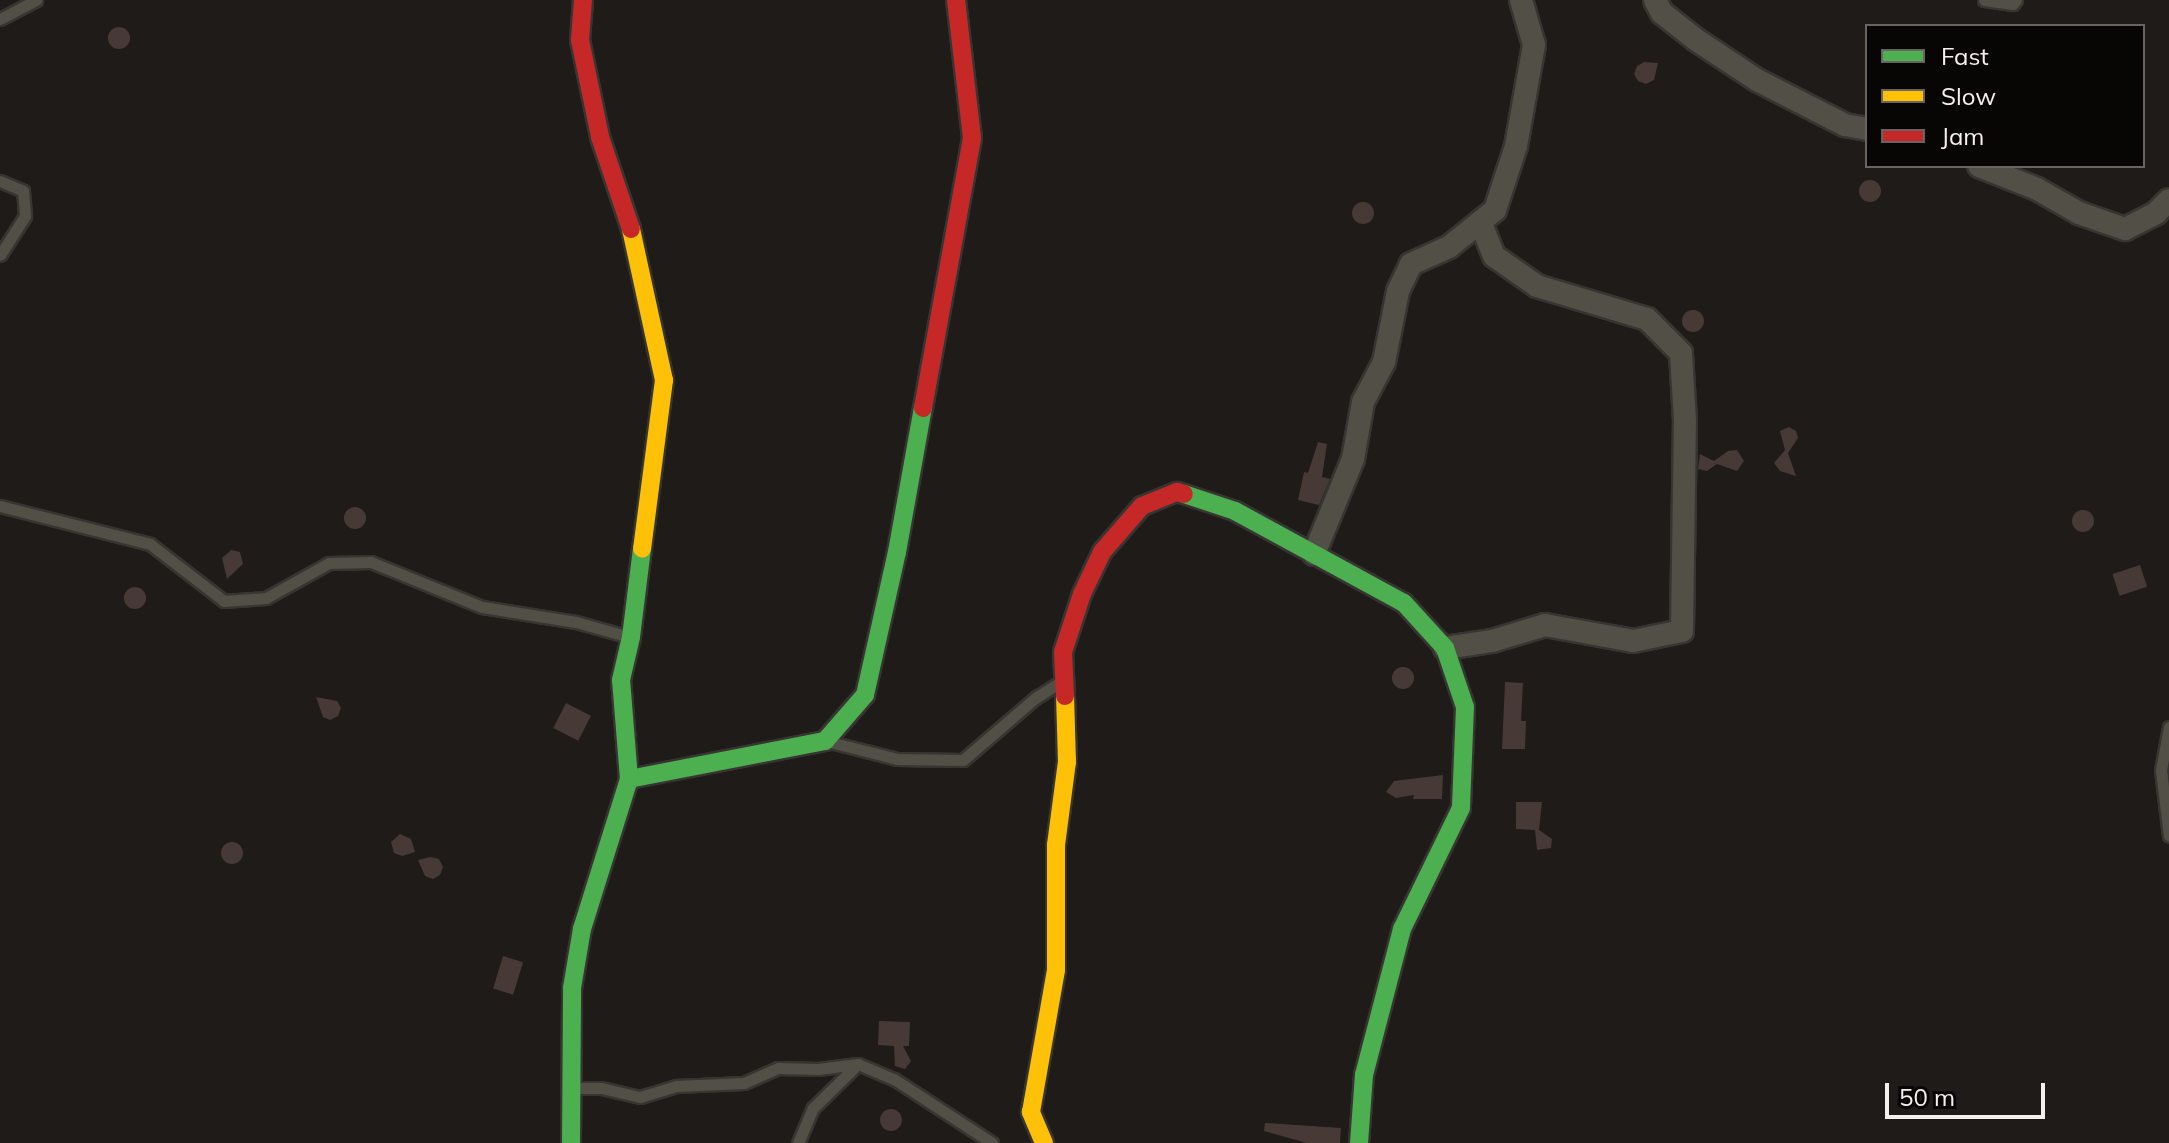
<!DOCTYPE html>
<html>
<head>
<meta charset="utf-8">
<style>
	body { margin:0 }
	#map { position:relative; width:2169px; height:1143px; overflow:hidden; background:#1e1b18; font-family:Mulish,sans-serif }
	div>[style] { position:absolute }
	[style*='--x'] { left:calc(var(--x)*1px); top:calc(var(--y)*1px); width:calc(var(--w)*1px); rotate:calc(var(--a)*1deg) }
	.building>* { inset:0; background:#473936; transform-origin:0 0 }
	.round { border-radius:50% }
	.roads { filter:drop-shadow(2px 0 #373532) drop-shadow(-2px 0 #373532) drop-shadow(0 2px #373532) drop-shadow(0 -2px #373532) }
	.lane>* { height:11px; margin:-5.5px; padding:0 5.5px; transform-origin:5.5px; border-radius:5.5px; background:#514f46 }
	.street>* { height:22px; margin:-11px; padding:0 11px; transform-origin:11px; border-radius:11px; background:#514f46 }
	.fast>* { height:18px; margin:-9px; padding:0 9px; transform-origin:9px; border-radius:9px; background:#4caf50 }
	.slow>* { height:18px; margin:-9px; padding:0 9px; transform-origin:9px; border-radius:9px; background:#ffc107 }
	.jam>* { height:18px; margin:-9px; padding:0 9px; transform-origin:9px; border-radius:9px; background:#c62828 }
	span { translate:-50% -50%; white-space:nowrap; text-align:center; line-height:1.15; -webkit-text-stroke:8px #080605; paint-order:stroke }
	.legend { position:absolute; left:1865px; top:24px; width:280px; height:144px; box-sizing:border-box; background:#080605; border:2px solid #676462; margin:0; padding:10px 14px; list-style:none; font-size:24px; color:#f5f0ed }
	.legend li { display:flex; align-items:center; gap:16px; height:40px }
	.legend b { width:40px; border:2px solid #676462 }
	.scale { position:absolute; left:1885px; top:1083px; width:160px; height:36px; box-sizing:border-box; border:4px solid #f5f0ed; border-top:0; padding-left:10px; font-size:24px; line-height:28px; white-space:nowrap; color:#f5f0ed; -webkit-text-stroke:6px #080605; paint-order:stroke }
</style>
</head>
<body>
<div id="map">
	<div class="building">
		<div class="round" style="left:108px;top:27px;width:22px;height:22px"></div>
		<div style="clip-path:polygon(1644px 62px,1658px 63px,1654px 80px,1646px 84px,1638px 81px,1634px 74px,1637px 66px)"></div>
		<div class="round" style="left:1859px;top:180px;width:22px;height:22px"></div>
		<div class="round" style="left:1352px;top:202px;width:22px;height:22px"></div>
		<div class="round" style="left:1682px;top:310px;width:22px;height:22px"></div>
		<div style="clip-path:polygon(1789px 427px,1796px 431px,1798px 438px,1788px 453px,1796px 476px,1780px 471px,1774px 463px,1785px 450px,1780px 431px)"></div>
		<div style="clip-path:polygon(1318px 442px,1327px 444px,1322px 477px,1330px 479px,1319px 505px,1298px 500px,1304px 472px,1308px 473px)"></div>
		<div style="clip-path:polygon(1737px 450px,1744px 461px,1737px 471px,1717px 464px,1707px 471px,1698px 469px,1700px 454px,1714px 461px,1728px 451px)"></div>
		<div class="round" style="left:344px;top:507px;width:22px;height:22px"></div>
		<div class="round" style="left:2072px;top:510px;width:22px;height:22px"></div>
		<div style="clip-path:polygon(231px 550px,240px 552px,243px 564px,227px 579px,222px 558px)"></div>
		<div style="left:2140px;top:565px;width:23px;height:29px;rotate:72deg"></div>
		<div class="round" style="left:124px;top:587px;width:22px;height:22px"></div>
		<div class="round" style="left:1392px;top:667px;width:22px;height:22px"></div>
		<div style="clip-path:polygon(1505px 682px,1523px 683px,1521px 721px,1526px 721px,1525px 749px,1502px 749px)"></div>
		<div style="clip-path:polygon(316px 697px,337px 701px,341px 708px,338px 716px,330px 720px,323px 717px)"></div>
		<div style="left:566px;top:703px;width:28px;height:28px;rotate:27deg"></div>
		<div style="clip-path:polygon(1443px 775px,1442px 799px,1413px 799px,1414px 795px,1396px 798px,1386px 792px,1394px 781px)"></div>
		<div style="clip-path:polygon(1516px 802px,1542px 802px,1539px 830px,1552px 839px,1551px 848px,1537px 850px,1535px 830px,1516px 829px)"></div>
		<div style="clip-path:polygon(400px 834px,411px 839px,415px 852px,402px 856px,394px 853px,391px 842px)"></div>
		<div class="round" style="left:221px;top:842px;width:22px;height:22px"></div>
		<div style="clip-path:polygon(430px 857px,439px 859px,443px 867px,440px 875px,433px 879px,425px 876px,418px 860px)"></div>
		<div style="left:503px;top:956px;width:21px;height:34px;rotate:17deg"></div>
		<div style="clip-path:polygon(879px 1021px,910px 1022px,909px 1046px,903px 1046px,911px 1061px,905px 1069px,895px 1066px,894px 1046px,878px 1045px)"></div>
		<div class="round" style="left:880px;top:1109px;width:22px;height:22px"></div>
		<div style="clip-path:polygon(1265px 1123px,1341px 1128px,1340px 1143px,1307px 1143px,1264px 1131px)"></div>
	</div>
	<div class="roads">
		<div class="lane">
			<div style="--x:1984;--y:0;--w:29;--a:8"></div>
			<div style="--x:2013;--y:4;--w:5;--a:-53"></div>
			<div style="--x:0;--y:19;--w:41;--a:-27.8"></div>
			<div style="--x:0;--y:181;--w:25;--a:23"></div>
			<div style="--x:23;--y:191;--w:25;--a:85"></div>
			<div style="--x:25;--y:216;--w:46;--a:122.7"></div>
			<div style="--x:0;--y:506;--w:155;--a:14.2"></div>
			<div style="--x:150;--y:544;--w:93;--a:37.6"></div>
			<div style="--x:224;--y:601;--w:42;--a:-4.1"></div>
			<div style="--x:266;--y:598;--w:72;--a:-29.1"></div>
			<div style="--x:329;--y:563;--w:42;--a:-1.4"></div>
			<div style="--x:371;--y:562;--w:120;--a:22.1"></div>
			<div style="--x:482;--y:607;--w:95;--a:9.1"></div>
			<div style="--x:576;--y:622;--w:52;--a:15.6"></div>
			<div style="--x:2169;--y:727;--w:44;--a:100.5"></div>
			<div style="--x:2161;--y:770;--w:66;--a:83.1"></div>
			<div style="--x:830;--y:742;--w:69;--a:14.2"></div>
			<div style="--x:897;--y:759;--w:66;--a:0.9"></div>
			<div style="--x:963;--y:760;--w:95;--a:-40.7"></div>
			<div style="--x:1035;--y:698;--w:28;--a:-32"></div>
			<div style="--x:573;--y:1088;--w:28;--a:0"></div>
			<div style="--x:601;--y:1088;--w:40;--a:13"></div>
			<div style="--x:640;--y:1097;--w:38;--a:-17"></div>
			<div style="--x:676;--y:1086;--w:68;--a:-2.5"></div>
			<div style="--x:744;--y:1083;--w:37;--a:-24"></div>
			<div style="--x:778;--y:1068;--w:40;--a:1.4"></div>
			<div style="--x:818;--y:1069;--w:40;--a:-7.1"></div>
			<div style="--x:858;--y:1064;--w:39;--a:23"></div>
			<div style="--x:894;--y:1079;--w:117;--a:33.1"></div>
			<div style="--x:798;--y:1143;--w:38;--a:-67"></div>
			<div style="--x:813;--y:1108;--w:63;--a:-44.4"></div>
		</div>
		<div class="street">
			<div style="--x:1655;--y:0;--w:15;--a:62"></div>
			<div style="--x:1662;--y:13;--w:42;--a:38.2"></div>
			<div style="--x:1695;--y:39;--w:74;--a:33.5"></div>
			<div style="--x:1757;--y:80;--w:99;--a:27.1"></div>
			<div style="--x:1845;--y:125;--w:22;--a:10"></div>
			<div style="--x:1979;--y:166;--w:62;--a:21.6"></div>
			<div style="--x:2037;--y:189;--w:48;--a:29.7"></div>
			<div style="--x:2079;--y:213;--w:49;--a:19.2"></div>
			<div style="--x:2125;--y:229;--w:35;--a:-27"></div>
			<div style="--x:2156;--y:213;--w:18;--a:-45"></div>
			<div style="--x:1314;--y:554;--w:103;--a:-67.7"></div>
			<div style="--x:1353;--y:459;--w:58;--a:-80"></div>
			<div style="--x:1363;--y:402;--w:45;--a:-62.3"></div>
			<div style="--x:1384;--y:362;--w:72;--a:-78.8"></div>
			<div style="--x:1398;--y:291;--w:30;--a:-64"></div>
			<div style="--x:1411;--y:264;--w:42;--a:-24.1"></div>
			<div style="--x:1449;--y:247;--w:59;--a:-38.8"></div>
			<div style="--x:1495;--y:210;--w:67;--a:-71.8"></div>
			<div style="--x:1516;--y:146;--w:103;--a:-79.9"></div>
			<div style="--x:1534;--y:45;--w:47;--a:-106.1"></div>
			<div style="--x:1445;--y:648;--w:48;--a:-8.5"></div>
			<div style="--x:1492;--y:641;--w:55;--a:-16.8"></div>
			<div style="--x:1545;--y:625;--w:89;--a:10.3"></div>
			<div style="--x:1633;--y:641;--w:50;--a:-11.5"></div>
			<div style="--x:1682;--y:631;--w:210;--a:-89.2"></div>
			<div style="--x:1685;--y:421;--w:68;--a:-93.4"></div>
			<div style="--x:1681;--y:353;--w:48;--a:-135"></div>
			<div style="--x:1647;--y:319;--w:115;--a:-163.3"></div>
			<div style="--x:1537;--y:286;--w:52;--a:-145.1"></div>
			<div style="--x:1494;--y:256;--w:37;--a:-112"></div>
		</div>
		<div class="fast">
			<div style="--x:1184;--y:494;--w:54;--a:18.4"></div>
			<div style="--x:1235;--y:511;--w:192;--a:28.6"></div>
			<div style="--x:1404;--y:603;--w:61;--a:47.7"></div>
			<div style="--x:1445;--y:648;--w:62;--a:71.3"></div>
			<div style="--x:1465;--y:707;--w:101;--a:92.3"></div>
			<div style="--x:1461;--y:808;--w:135;--a:116"></div>
			<div style="--x:1402;--y:929;--w:151;--a:104.6"></div>
			<div style="--x:1364;--y:1075;--w:68;--a:94.2"></div>
			<div style="--x:629;--y:779;--w:200;--a:-11"></div>
			<div style="--x:825;--y:741;--w:61;--a:-49"></div>
			<div style="--x:865;--y:695;--w:147;--a:-77.4"></div>
			<div style="--x:897;--y:552;--w:146;--a:-79.8"></div>
			<div style="--x:571;--y:1143;--w:155;--a:-89.6"></div>
			<div style="--x:572;--y:988;--w:60;--a:-80.4"></div>
			<div style="--x:582;--y:929;--w:157;--a:-72.6"></div>
			<div style="--x:629;--y:779;--w:99;--a:-94.6"></div>
			<div style="--x:621;--y:680;--w:44;--a:-76.9"></div>
			<div style="--x:631;--y:637;--w:89;--a:-82.9"></div>
		</div>
		<div class="slow">
			<div style="--x:631;--y:229;--w:155;--a:77.7"></div>
			<div style="--x:664;--y:380;--w:170;--a:97.4"></div>
			<div style="--x:1044;--y:1143;--w:34;--a:-113"></div>
			<div style="--x:1031;--y:1112;--w:144;--a:-80"></div>
			<div style="--x:1056;--y:970;--w:125;--a:-90"></div>
			<div style="--x:1056;--y:845;--w:84;--a:-82.5"></div>
			<div style="--x:1067;--y:762;--w:66;--a:-91.7"></div>
		</div>
		<div class="jam">
			<div style="--x:583;--y:0;--w:40;--a:94.3"></div>
			<div style="--x:580;--y:40;--w:99;--a:78.3"></div>
			<div style="--x:600;--y:137;--w:97;--a:71.4"></div>
			<div style="--x:923;--y:408;--w:274;--a:-79.7"></div>
			<div style="--x:972;--y:138;--w:139;--a:-96.6"></div>
			<div style="--x:1065;--y:696;--w:44;--a:-92.6"></div>
			<div style="--x:1063;--y:652;--w:61;--a:-71.9"></div>
			<div style="--x:1082;--y:594;--w:47;--a:-64.5"></div>
			<div style="--x:1102;--y:552;--w:61;--a:-49"></div>
			<div style="--x:1142;--y:506;--w:38;--a:-22"></div>
			<div style="--x:1177;--y:492;--w:7;--a:16"></div>
		</div>
	</div>
	<ul class="legend">
	<li><b style="height:10px;background:#4caf50"></b>Fast</li>
	<li><b style="height:10px;background:#ffc107"></b>Slow</li>
	<li><b style="height:10px;background:#c62828"></b>Jam</li>
	</ul>
	<div class="scale">50 m</div>
</div>
</body>
</html>
